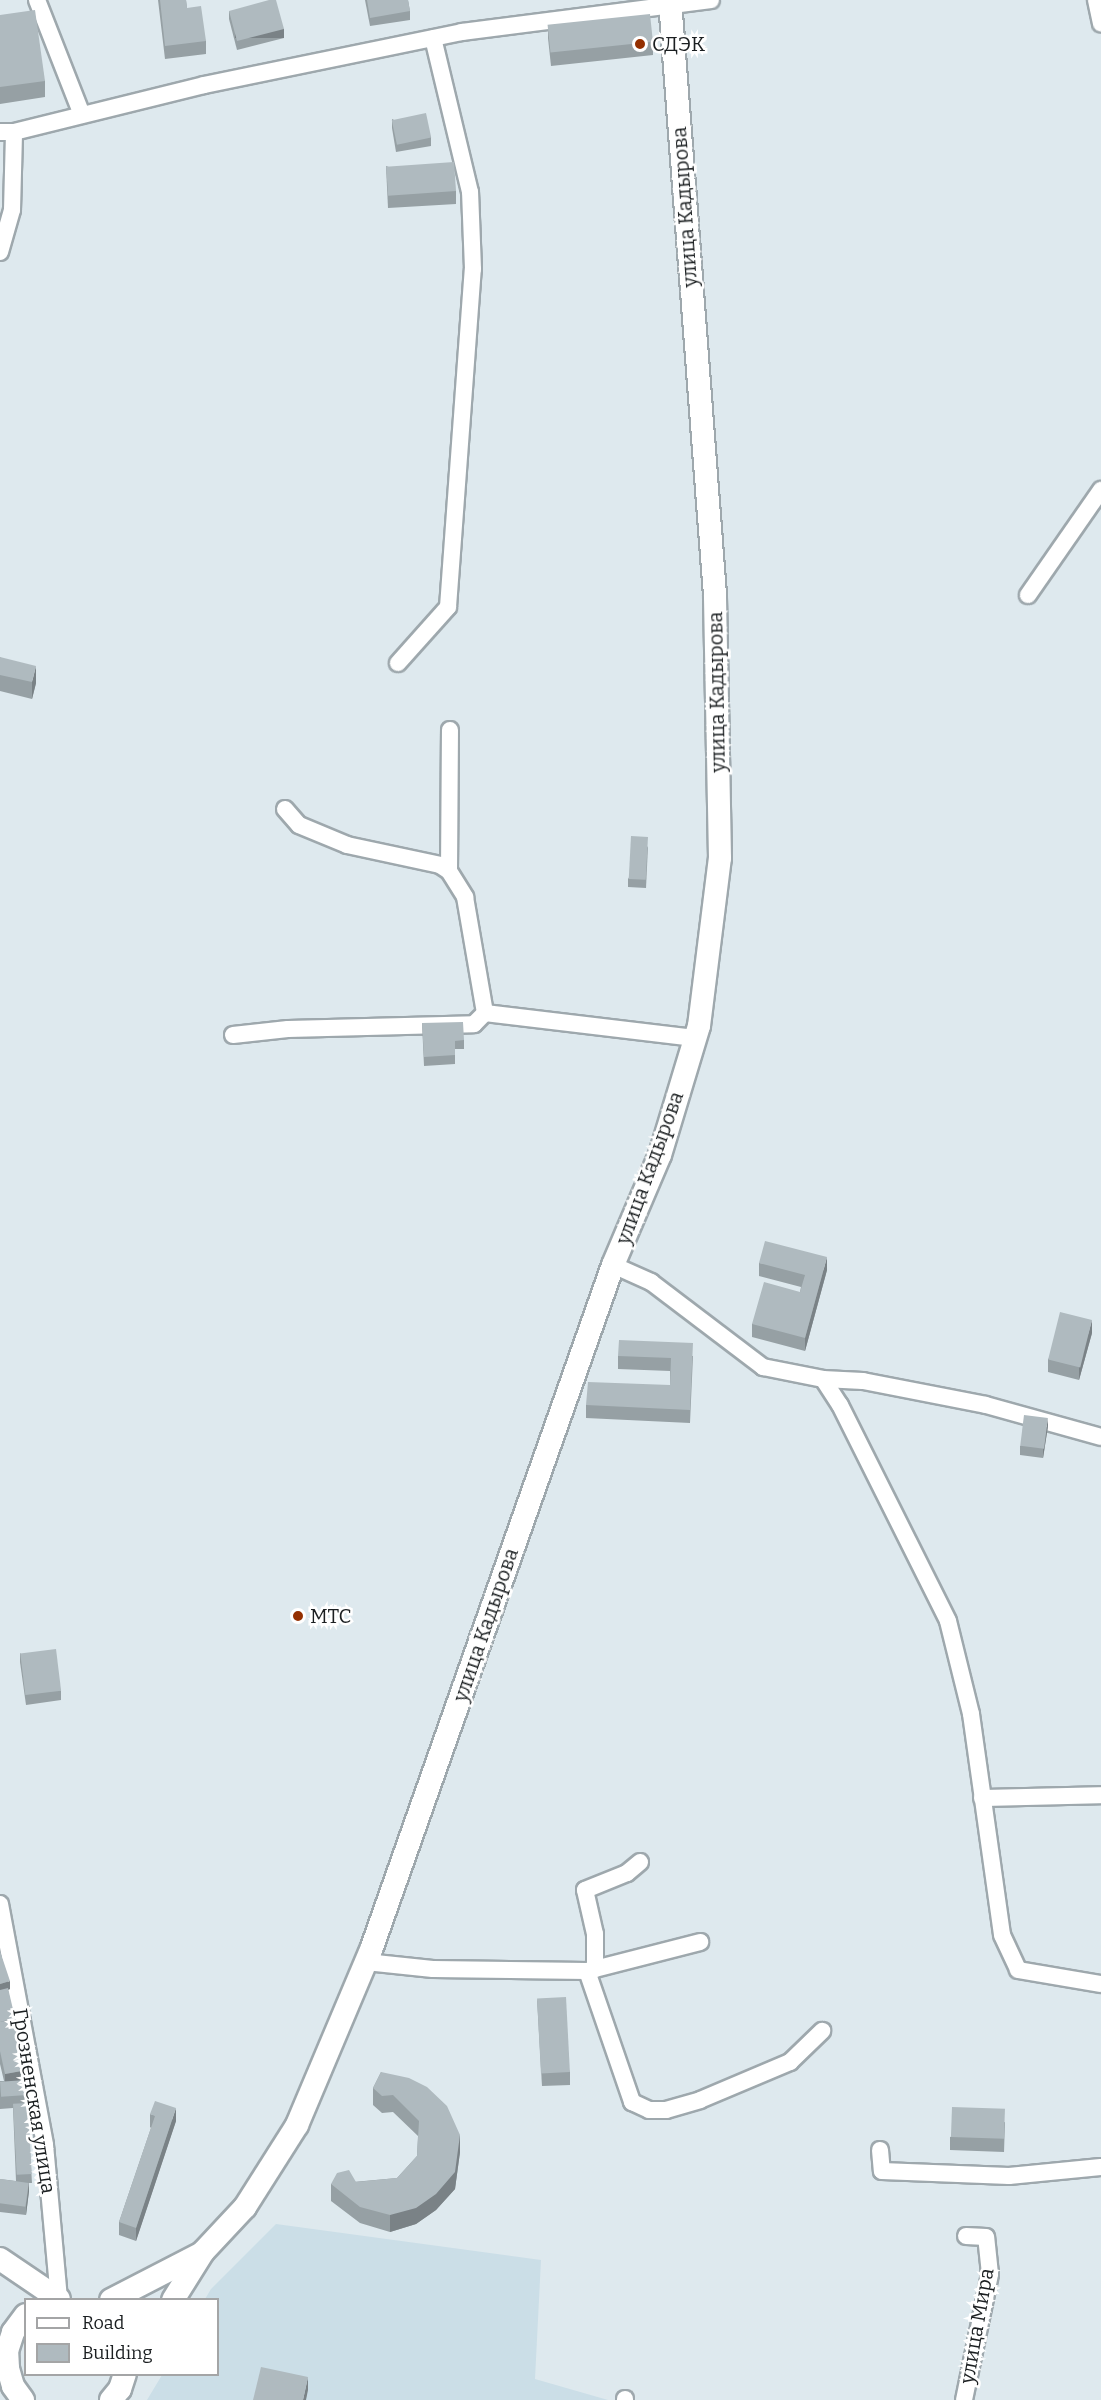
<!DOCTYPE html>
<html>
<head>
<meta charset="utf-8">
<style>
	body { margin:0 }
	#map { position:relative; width:1101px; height:2400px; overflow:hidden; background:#dee9ee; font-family:Bitter,serif }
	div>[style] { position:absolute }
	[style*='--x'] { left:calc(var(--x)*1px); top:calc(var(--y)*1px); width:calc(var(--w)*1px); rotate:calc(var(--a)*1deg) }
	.built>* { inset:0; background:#cbdee7 }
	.roads { filter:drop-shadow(2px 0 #9ea8ad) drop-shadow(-2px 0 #9ea8ad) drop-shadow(0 2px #9ea8ad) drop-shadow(0 -2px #9ea8ad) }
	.street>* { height:16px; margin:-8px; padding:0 8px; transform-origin:8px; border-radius:8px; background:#fff }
	.secondary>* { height:22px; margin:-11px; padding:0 11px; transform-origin:11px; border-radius:11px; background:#fff }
	.wall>* { inset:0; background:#96a0a4 }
	.shaded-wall>* { inset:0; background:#7a8286; transform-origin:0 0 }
	.building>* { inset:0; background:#afbabf; transform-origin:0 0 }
	.dots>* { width:16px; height:16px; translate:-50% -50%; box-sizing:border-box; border:3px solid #fff; border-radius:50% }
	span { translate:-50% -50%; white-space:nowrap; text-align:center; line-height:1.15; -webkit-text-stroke:5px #fff; paint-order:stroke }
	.poi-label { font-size:20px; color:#1b1f21 }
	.left { translate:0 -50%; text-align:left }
	.street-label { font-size:20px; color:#1b1f21 }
	.legend { position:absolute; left:24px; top:2298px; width:195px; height:78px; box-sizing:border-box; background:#fff; border:2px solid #a4a5a6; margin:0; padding:8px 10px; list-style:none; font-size:18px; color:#1b1f21 }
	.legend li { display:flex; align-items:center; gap:12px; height:30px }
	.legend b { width:30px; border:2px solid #a4a5a6 }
</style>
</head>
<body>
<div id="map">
	<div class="built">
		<div style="clip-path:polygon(276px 2224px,541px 2260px,535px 2379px,608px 2400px,147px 2400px,162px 2375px,218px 2374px,218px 2300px,205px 2299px,211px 2289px)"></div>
	</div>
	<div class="roads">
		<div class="street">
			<div style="--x:37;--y:0;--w:123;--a:68.6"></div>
			<div style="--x:1096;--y:0;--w:24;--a:78"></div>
			<div style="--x:0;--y:132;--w:14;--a:0"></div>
			<div style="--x:14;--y:132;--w:196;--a:-13.9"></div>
			<div style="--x:204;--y:85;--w:263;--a:-11.6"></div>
			<div style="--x:462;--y:32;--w:251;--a:-7.3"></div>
			<div style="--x:0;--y:252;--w:44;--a:-74.1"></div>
			<div style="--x:12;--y:210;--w:78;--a:-88.5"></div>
			<div style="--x:1028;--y:595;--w:128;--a:-55.2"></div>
			<div style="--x:398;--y:663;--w:75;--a:-48.2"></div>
			<div style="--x:448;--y:607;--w:339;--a:-85.8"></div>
			<div style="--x:473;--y:269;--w:77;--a:-92.2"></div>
			<div style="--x:470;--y:192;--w:158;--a:-103.5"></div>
			<div style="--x:285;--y:809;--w:21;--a:49"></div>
			<div style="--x:299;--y:825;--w:52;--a:22.6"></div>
			<div style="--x:347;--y:845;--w:95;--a:12.1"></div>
			<div style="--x:440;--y:865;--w:11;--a:34"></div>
			<div style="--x:449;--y:871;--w:31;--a:58"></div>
			<div style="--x:465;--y:897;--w:118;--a:80.2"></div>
			<div style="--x:449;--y:871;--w:141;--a:-89.6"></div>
			<div style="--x:485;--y:1013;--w:211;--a:6.8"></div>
			<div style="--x:233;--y:1035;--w:55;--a:-6.2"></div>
			<div style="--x:288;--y:1029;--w:186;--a:-1.5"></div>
			<div style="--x:474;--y:1024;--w:16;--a:-45"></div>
			<div style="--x:613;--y:1265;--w:42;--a:24.1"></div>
			<div style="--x:651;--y:1282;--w:141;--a:37.2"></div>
			<div style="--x:763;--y:1367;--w:61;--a:11.3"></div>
			<div style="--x:823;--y:1379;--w:31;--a:57"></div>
			<div style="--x:840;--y:1405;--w:241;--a:63.4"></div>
			<div style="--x:948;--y:1621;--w:96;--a:76.1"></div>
			<div style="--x:971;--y:1714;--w:223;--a:82"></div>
			<div style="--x:1002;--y:1935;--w:38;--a:65"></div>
			<div style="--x:1018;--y:1970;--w:84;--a:9.6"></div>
			<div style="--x:823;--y:1379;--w:40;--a:2.9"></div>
			<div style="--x:863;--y:1381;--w:125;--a:11"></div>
			<div style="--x:986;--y:1405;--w:119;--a:15.5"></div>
			<div style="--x:982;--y:1798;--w:119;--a:-1.4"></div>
			<div style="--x:0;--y:1904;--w:245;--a:79.4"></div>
			<div style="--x:45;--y:2145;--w:155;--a:84.8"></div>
			<div style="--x:366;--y:1962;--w:67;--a:6"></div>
			<div style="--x:433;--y:1969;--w:154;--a:0.7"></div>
			<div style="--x:587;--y:1971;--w:117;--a:-14.4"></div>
			<div style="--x:595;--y:1969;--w:35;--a:-90"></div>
			<div style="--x:595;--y:1934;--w:45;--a:-102.8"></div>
			<div style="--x:585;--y:1890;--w:45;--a:-22"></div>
			<div style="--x:627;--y:1873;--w:17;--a:-40"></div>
			<div style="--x:587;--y:1971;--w:139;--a:71"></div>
			<div style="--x:632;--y:2102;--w:19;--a:25"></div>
			<div style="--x:649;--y:2110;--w:17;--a:0"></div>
			<div style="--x:666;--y:2110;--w:35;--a:-16"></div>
			<div style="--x:700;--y:2100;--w:98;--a:-22.9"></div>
			<div style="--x:790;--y:2062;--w:45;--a:-44.1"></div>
			<div style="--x:880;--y:2150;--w:21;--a:85"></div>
			<div style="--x:882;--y:2171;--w:127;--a:2.3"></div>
			<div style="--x:1009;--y:2176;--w:92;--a:-5.6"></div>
			<div style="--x:625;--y:2399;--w:1;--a:90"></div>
			<div style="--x:964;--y:2400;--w:129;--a:-78.3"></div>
			<div style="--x:990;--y:2274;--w:37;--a:-96"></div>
			<div style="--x:986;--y:2237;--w:20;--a:-177"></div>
		</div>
		<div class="secondary">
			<div style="--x:0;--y:2259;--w:71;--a:34.1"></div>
			<div style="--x:111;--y:2300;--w:102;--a:-27.3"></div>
			<div style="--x:173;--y:2300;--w:57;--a:-58"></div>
			<div style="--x:203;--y:2252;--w:62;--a:-47"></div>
			<div style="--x:245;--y:2207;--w:97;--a:-57.6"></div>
			<div style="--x:297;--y:2125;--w:190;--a:-67.1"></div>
			<div style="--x:371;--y:1950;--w:726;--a:-70.54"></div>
			<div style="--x:613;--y:1265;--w:120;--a:-66.9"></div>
			<div style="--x:660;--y:1155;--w:135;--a:-73.2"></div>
			<div style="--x:699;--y:1026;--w:169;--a:-82.9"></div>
			<div style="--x:720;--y:858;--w:263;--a:-91.1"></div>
			<div style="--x:715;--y:595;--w:597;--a:-94.33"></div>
			<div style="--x:23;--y:2400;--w:17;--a:-126"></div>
			<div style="--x:13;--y:2386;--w:19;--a:-106"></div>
			<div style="--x:8;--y:2368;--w:17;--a:-93"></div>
			<div style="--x:7;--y:2351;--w:20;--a:-72"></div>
			<div style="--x:13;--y:2332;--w:21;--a:-53"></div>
			<div style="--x:111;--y:2400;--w:14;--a:-51"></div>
			<div style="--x:120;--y:2389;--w:16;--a:-72"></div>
		</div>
	</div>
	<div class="wall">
		<div style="clip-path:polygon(158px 0,186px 0,187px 8px,206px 41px,206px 54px,165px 59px)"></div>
		<div style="clip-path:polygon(365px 0,408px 0,410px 11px,410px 20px,370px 26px)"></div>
		<div style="clip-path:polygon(229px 11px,284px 38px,237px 50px,229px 19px)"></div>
		<div style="clip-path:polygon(0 15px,45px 81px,45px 97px,0 104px)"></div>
		<div style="clip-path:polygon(548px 25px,653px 42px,653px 55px,551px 66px,548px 38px)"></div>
		<div style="clip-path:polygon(392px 119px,431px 137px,431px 146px,396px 152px,392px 128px)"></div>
		<div style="clip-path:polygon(386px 166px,456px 191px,456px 204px,388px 208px)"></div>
		<div style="clip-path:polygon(0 657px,36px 683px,32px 699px,0 691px)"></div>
		<div style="clip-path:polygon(648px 846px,646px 888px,628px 887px,628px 879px)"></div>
		<div style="clip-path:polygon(422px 1023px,464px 1040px,464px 1049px,455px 1049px,455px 1064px,424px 1066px)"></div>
		<div style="clip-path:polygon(759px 1263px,827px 1270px,805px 1351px,752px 1337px,752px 1324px,800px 1292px,801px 1287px,759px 1276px)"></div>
		<div style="clip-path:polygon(1092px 1333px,1079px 1380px,1048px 1372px,1048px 1359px)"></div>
		<div style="clip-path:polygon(618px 1356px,693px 1356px,690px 1423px,586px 1418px,586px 1405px,670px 1385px,670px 1371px,618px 1369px)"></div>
		<div style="clip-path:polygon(1048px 1426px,1043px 1458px,1020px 1455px,1020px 1446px)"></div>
		<div style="clip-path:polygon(20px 1653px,61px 1691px,61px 1700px,26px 1705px,20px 1662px)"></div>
		<div style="clip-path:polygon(0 1951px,10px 1989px,8px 1990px,26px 2083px,32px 2183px,29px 2183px,29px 2191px,26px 2215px,0 2212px,0 2179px,16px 2181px,13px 2108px,0 2109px,0 2081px,4px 2081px,0 2064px)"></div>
		<div style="clip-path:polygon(537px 1999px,570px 2072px,570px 2085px,542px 2086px)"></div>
		<div style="clip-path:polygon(381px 2072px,460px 2152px,455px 2189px,436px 2210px,416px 2224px,390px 2232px,360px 2223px,331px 2201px,331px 2184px,397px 2178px,417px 2156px,418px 2136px,393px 2112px,382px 2113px,373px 2105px,373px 2088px)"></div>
		<div style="clip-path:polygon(150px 2114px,176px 2121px,136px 2241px,119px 2235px,119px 2222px,151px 2128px,150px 2127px)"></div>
		<div style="clip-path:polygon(1005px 2122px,1004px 2152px,950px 2150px,950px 2137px)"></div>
	</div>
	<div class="shaded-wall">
		<div style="left:284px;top:29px;width:9px;height:49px;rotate:90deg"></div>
		<div style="clip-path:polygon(36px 666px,36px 683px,32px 699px,32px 682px)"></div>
		<div style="clip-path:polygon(827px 1257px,827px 1270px,805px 1351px,805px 1338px)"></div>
		<div style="clip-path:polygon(1092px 1320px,1092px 1333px,1079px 1380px,1079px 1367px)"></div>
		<div style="clip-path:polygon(1048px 1418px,1048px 1426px,1043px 1458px,1043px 1449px)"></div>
		<div style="clip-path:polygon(10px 1981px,10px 1989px,0 1992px,0 1984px)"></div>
		<div style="clip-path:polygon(27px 2070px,27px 2083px,5px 2087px,5px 2074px)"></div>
		<div style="clip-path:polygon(176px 2108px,176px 2121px,136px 2241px,136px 2228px)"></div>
		<div style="clip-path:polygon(460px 2135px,460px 2152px,455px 2189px,436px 2210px,416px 2224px,390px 2232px,390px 2215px)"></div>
		<div style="clip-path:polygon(29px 2183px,29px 2191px,26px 2215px,26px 2207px)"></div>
		<div style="clip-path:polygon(308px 2377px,308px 2390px,306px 2400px,303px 2400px)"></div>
	</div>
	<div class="building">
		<div style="clip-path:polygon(160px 0,186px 0,187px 8px,201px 6px,206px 41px,165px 46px)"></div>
		<div style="clip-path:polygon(269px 0,276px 0,284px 29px,237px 41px,229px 11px)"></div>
		<div style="clip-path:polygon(367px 0,408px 0,410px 11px,370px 18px)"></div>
		<div style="clip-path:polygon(35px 10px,45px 81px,0 87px,0 15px)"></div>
		<div style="left:650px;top:14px;width:28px;height:103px;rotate:84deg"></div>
		<div style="left:426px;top:113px;width:25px;height:35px;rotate:78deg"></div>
		<div style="left:454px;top:162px;width:29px;height:68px;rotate:86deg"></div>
		<div style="clip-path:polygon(0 657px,36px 666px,32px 682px,0 675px)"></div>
		<div style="left:631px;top:836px;width:17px;height:43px;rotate:3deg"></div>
		<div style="clip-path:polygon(463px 1022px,464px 1040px,455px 1041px,455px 1055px,424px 1057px,422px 1023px)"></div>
		<div style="clip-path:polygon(765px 1241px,827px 1257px,805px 1338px,752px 1324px,764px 1282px,800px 1292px,805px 1275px,759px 1263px)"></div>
		<div style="left:1060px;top:1312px;width:33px;height:49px;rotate:14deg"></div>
		<div style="clip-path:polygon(619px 1340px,693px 1343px,690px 1410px,586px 1405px,588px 1382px,670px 1385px,671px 1358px,618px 1356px)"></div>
		<div style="left:1024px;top:1415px;width:24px;height:31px;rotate:7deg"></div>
		<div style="left:56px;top:1649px;width:42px;height:36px;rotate:83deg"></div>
		<div style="clip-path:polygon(0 1951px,10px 1981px,0 1984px)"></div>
		<div style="clip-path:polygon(8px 1988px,15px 2018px,0 2022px,0 1990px)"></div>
		<div style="left:566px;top:1997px;width:75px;height:29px;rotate:87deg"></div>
		<div style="clip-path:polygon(16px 2019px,27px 2070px,5px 2074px,0 2051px,0 2022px)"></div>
		<div style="clip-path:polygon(381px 2072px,409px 2078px,427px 2087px,447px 2106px,460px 2135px,455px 2172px,436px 2194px,416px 2208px,390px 2215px,360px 2207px,331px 2184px,337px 2173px,349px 2170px,356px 2182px,397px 2178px,417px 2156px,419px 2121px,393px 2095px,382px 2096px,373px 2088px)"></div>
		<div style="left:26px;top:2080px;width:15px;height:26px;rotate:86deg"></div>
		<div style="clip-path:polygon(155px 2101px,176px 2108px,136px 2228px,119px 2222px,155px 2116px,150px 2114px)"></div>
		<div style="left:28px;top:2103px;width:71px;height:15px;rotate:87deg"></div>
		<div style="left:952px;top:2107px;width:53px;height:30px;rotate:2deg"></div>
		<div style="left:0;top:2179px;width:29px;height:24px;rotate:8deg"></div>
		<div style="clip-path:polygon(261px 2367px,308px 2377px,303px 2400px,253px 2400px)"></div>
	</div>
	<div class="dots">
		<div style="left:640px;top:44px;background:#942f00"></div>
		<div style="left:298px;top:1616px;background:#942f00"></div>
	</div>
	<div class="poi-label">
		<span class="left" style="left:652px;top:44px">СДЭК</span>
		<span class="left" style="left:310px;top:1616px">МТС</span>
	</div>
	<div class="street-label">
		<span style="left:685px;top:207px;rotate:-94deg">улица Кадырова</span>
		<span style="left:717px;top:692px;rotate:-91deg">улица Кадырова</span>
		<span style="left:650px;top:1168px;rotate:-70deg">улица Кадырова</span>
		<span style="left:486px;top:1625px;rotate:-71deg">улица Кадырова</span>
		<span style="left:34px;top:2101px;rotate:81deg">Грозненская улица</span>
		<span style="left:977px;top:2326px;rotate:-80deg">улица Мира</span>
	</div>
	<ul class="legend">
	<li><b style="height:8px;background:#fff"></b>Road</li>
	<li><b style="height:16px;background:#afbabf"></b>Building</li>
	</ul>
</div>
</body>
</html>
